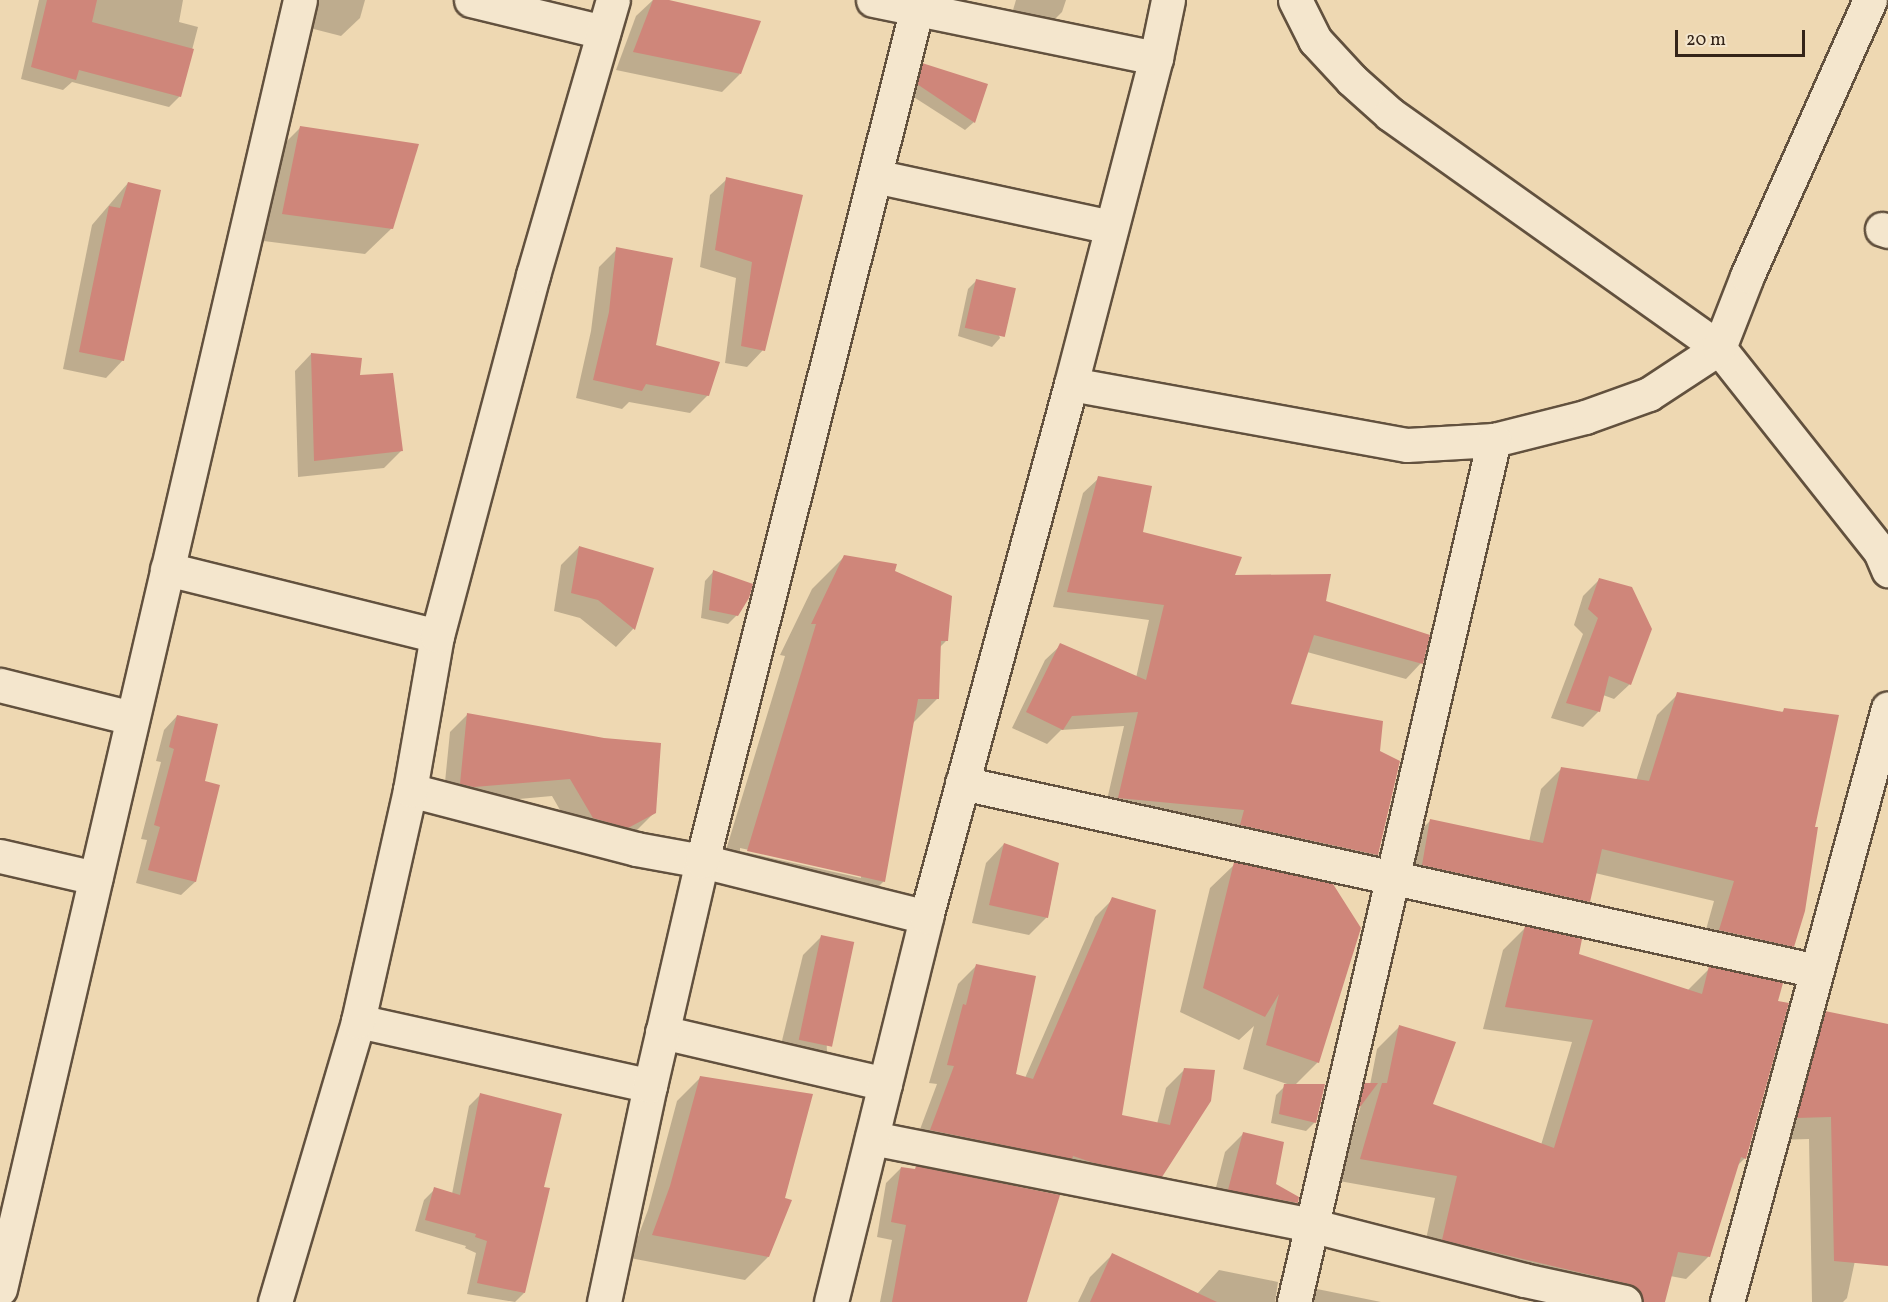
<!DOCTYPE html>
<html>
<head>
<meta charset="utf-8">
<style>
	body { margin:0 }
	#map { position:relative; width:1888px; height:1302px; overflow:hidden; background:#eed8b2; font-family:Vollkorn,serif }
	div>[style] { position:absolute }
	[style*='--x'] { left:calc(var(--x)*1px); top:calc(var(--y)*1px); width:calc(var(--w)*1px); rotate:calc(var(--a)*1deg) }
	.shadow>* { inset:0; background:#0003 }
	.building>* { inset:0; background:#cf867a; transform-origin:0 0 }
	.roads { filter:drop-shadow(2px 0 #62513e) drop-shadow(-2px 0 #62513e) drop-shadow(0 2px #62513e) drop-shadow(0 -2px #62513e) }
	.minor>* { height:33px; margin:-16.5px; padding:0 16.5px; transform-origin:16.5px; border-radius:16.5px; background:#f4e6cd }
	span { translate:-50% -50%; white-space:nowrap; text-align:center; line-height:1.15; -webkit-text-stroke:4.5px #f4e6cd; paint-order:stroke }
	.scale { position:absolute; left:1675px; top:30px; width:130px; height:27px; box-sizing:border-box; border:3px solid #342418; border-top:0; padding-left:8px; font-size:18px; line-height:21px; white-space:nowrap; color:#342418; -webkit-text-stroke:4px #f4e6cd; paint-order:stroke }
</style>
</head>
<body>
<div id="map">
	<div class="shadow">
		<div style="clip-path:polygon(39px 0,183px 0,179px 22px,198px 27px,180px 96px,169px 107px,72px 82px,63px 90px,21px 79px)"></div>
		<div style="clip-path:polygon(309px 0,365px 0,360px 18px,341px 36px,302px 26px)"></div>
		<div style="clip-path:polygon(653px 0,662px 0,740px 74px,722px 92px,616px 70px,636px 16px)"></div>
		<div style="clip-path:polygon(1016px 0,1066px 0,1062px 12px,1053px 21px,1013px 10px)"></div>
		<div style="clip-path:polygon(923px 65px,974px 122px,965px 130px,909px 94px,914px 74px)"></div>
		<div style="clip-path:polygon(300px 128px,392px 228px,365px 254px,256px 240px,274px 154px)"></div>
		<div style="clip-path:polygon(727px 179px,801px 196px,763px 350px,747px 367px,725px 363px,736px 278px,700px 267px,710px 195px)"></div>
		<div style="clip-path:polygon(128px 183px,123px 360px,106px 378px,63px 369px,92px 225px)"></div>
		<div style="clip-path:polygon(617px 249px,654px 346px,708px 395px,690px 413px,629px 402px,622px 409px,576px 398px,591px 331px,599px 267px)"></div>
		<div style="clip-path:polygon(977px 280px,1000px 338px,992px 347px,958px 336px,968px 289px)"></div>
		<div style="clip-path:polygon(311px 354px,359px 376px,401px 451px,384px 468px,298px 477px,295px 371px)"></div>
		<div style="clip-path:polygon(1099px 478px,1141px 533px,1232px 576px,1324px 602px,1421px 663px,1406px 679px,1307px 652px,1289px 706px,1378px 752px,1377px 855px,1362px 870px,1104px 813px,1124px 726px,1061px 730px,1047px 744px,1012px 728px,1045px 660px,1061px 645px,1136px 678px,1149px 620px,1053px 607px,1083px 493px)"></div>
		<div style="clip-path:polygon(579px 547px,653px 569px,633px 629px,616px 647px,580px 618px,554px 611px,561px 565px)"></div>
		<div style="clip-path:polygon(evenodd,844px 557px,893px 572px,946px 641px,940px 647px,938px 698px,912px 724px,884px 881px,852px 913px,716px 883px,785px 656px,780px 655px,812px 589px,844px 557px,740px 848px,861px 875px,861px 878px,740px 851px,740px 848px)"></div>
		<div style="clip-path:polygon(713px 572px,737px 615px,728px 624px,701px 618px,705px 581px)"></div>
		<div style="clip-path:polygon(1599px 580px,1630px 684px,1614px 699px,1603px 695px,1599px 711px,1583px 727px,1551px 718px,1583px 634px,1574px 625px,1583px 596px)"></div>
		<div style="clip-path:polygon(1678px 694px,1781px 713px,1784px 710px,1793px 946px,1772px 967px,1700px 951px,1714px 901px,1595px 873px,1589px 901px,1568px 922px,1403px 885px,1410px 841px,1430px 821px,1529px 842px,1541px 789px,1562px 768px,1636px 781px,1657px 715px)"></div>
		<div style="clip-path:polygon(468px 714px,655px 812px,636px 831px,609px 845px,575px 836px,552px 796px,455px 805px,443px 802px,450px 732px)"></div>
		<div style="clip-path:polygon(177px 716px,203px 782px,218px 786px,195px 882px,181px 895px,136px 883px,147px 840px,141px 839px,161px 762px,156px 761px,164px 730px)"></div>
		<div style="clip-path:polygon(1004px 844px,1047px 917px,1029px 935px,972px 923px,986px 863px)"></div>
		<div style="clip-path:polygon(1235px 864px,1318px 1062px,1294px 1086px,1315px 1122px,1306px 1131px,1271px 1123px,1276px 1095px,1287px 1084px,1243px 1069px,1254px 1026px,1239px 1040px,1180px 1012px,1210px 888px)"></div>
		<div style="clip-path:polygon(1113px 899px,1120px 1116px,1157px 1124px,1166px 1088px,1184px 1070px,1161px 1176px,1143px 1194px,913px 1148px,937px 1084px,929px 1083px,958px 984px,976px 966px,1014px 1075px,1025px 1078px,1095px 917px)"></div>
		<div style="clip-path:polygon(1525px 928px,1577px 955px,1687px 991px,1710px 968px,1745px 1158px,1737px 1166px,1708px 1257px,1686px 1279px,1670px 1276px,1663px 1302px,1591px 1302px,1421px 1262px,1435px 1198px,1339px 1181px,1361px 1105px,1341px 1126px,1346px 1103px,1365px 1085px,1370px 1085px,1377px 1049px,1399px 1027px,1431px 1105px,1541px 1145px,1572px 1042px,1483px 1029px,1503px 950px)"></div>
		<div style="clip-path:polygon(821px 937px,827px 1051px,809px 1069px,778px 1057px,803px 955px)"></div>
		<div style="clip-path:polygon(1826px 1012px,1888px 1026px,1888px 1107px,1847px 1298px,1843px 1302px,1812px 1302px,1809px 1139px,1775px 1140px,1803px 1035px)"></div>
		<div style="clip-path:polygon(700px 1078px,768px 1257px,745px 1280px,630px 1258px,648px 1210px,677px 1101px)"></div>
		<div style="clip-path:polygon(480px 1095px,543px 1188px,524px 1293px,515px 1302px,467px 1294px,476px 1253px,465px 1248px,466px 1246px,415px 1231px,424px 1200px,435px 1189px,452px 1194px,469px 1106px)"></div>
		<div style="clip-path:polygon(1243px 1134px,1274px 1185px,1296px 1203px,1278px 1221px,1211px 1207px,1225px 1152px)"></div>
		<div style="clip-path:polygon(901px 1168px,1025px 1302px,880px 1302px,892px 1240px,877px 1237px,886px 1183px)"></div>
		<div style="clip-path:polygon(1112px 1255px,1197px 1294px,1219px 1270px,1278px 1282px,1275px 1302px,1078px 1302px,1090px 1277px)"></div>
		<div style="clip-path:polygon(1317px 1289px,1381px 1302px,1304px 1302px)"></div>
	</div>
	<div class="building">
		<div style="clip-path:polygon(47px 0,97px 0,92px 22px,194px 49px,181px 97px,79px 70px,76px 80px,31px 67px)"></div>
		<div style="clip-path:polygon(653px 0,669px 0,761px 21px,741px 74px,633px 52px)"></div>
		<div style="clip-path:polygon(922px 63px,988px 84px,975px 123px,917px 84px)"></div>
		<div style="clip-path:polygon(300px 126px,419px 144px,393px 229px,282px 214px)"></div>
		<div style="clip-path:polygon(726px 177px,803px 195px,765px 351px,741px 346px,752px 262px,715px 250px)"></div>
		<div style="clip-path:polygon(128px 182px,161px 190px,124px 361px,79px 352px,109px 206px,120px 208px)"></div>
		<div style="clip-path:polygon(616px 247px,673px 258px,656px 345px,720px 362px,709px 396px,646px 384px,642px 391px,593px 380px,609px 312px)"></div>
		<div style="left:976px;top:279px;width:41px;height:50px;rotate:13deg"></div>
		<div style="clip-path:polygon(311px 353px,362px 358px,360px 375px,393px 373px,403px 451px,314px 461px)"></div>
		<div style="clip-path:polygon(1098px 476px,1152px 486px,1143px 532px,1242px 557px,1235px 575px,1331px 574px,1326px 601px,1430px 635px,1423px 664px,1314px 635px,1291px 704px,1383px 721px,1380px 751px,1400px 761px,1378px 855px,1240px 825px,1244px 810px,1118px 798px,1138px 712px,1072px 716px,1063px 730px,1026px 712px,1060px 643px,1146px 680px,1164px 605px,1067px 592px)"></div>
		<div style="clip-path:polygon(579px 546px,654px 568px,635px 630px,598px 600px,571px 593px)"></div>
		<div style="clip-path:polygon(844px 555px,897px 564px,895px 571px,952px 596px,948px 641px,941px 641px,939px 699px,918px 699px,885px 882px,747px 851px,816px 624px,811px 624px)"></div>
		<div style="clip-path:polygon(713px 570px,753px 584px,749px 598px,738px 616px,709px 610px)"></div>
		<div style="clip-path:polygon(1599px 578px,1632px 587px,1652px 629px,1631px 685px,1609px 676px,1600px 712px,1566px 703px,1598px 618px,1588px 609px)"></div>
		<div style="clip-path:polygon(1677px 692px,1783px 712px,1784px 708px,1839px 715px,1815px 827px,1818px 827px,1805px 911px,1794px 947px,1719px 930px,1734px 881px,1602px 849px,1590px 902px,1422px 865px,1430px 819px,1543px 843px,1561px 767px,1649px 781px)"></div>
		<div style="clip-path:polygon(467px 713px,604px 738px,661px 743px,656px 813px,628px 828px,593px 818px,570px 779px,474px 787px,460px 784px)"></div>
		<div style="clip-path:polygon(177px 715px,218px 724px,205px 781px,220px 785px,196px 882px,148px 870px,160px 827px,154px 825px,174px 749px,169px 747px)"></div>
		<div style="clip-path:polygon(1004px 843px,1059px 863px,1048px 918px,989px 905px)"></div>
		<div style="clip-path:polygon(1234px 862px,1333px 884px,1361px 928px,1319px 1063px,1266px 1045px,1279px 994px,1265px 1017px,1203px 988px)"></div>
		<div style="clip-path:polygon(1112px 897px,1156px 910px,1122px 1115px,1170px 1125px,1184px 1068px,1215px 1070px,1211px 1101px,1162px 1177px,1094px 1163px,1073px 1156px,1072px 1159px,930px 1130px,954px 1066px,947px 1065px,963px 1004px,966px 1005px,976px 964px,1036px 976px,1016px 1074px,1033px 1079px)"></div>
		<div style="clip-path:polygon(1525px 926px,1582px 939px,1579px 954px,1702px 994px,1709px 966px,1783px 983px,1778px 1001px,1789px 1003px,1746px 1159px,1741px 1157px,1710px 1257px,1678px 1252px,1665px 1302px,1643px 1302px,1638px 1289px,1629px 1284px,1442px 1240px,1457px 1176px,1360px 1159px,1382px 1083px,1387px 1083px,1399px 1025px,1456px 1042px,1433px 1104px,1554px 1148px,1593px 1020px,1505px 1007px)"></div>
		<div style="left:821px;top:935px;width:34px;height:107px;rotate:12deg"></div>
		<div style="clip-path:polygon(1825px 1011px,1888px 1024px,1888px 1266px,1834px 1261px,1831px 1117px,1796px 1118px)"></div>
		<div style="clip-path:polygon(700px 1076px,813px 1094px,785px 1198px,792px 1200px,769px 1257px,652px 1235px,670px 1186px)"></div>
		<div style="clip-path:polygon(1364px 1083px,1378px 1083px,1357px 1111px)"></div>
		<div style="clip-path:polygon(1284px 1084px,1325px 1084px,1316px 1123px,1279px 1114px)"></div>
		<div style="clip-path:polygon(480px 1093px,562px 1114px,544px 1187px,550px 1188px,525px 1293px,477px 1283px,487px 1241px,475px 1237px,476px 1234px,425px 1220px,434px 1187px,460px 1195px)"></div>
		<div style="clip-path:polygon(1243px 1132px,1284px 1142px,1276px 1184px,1299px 1197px,1298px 1203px,1228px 1190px)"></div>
		<div style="clip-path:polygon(916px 1166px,1060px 1195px,1027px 1302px,892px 1302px,906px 1225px,891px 1222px,901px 1167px,915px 1169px)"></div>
		<div style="clip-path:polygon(1112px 1253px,1217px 1302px,1090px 1302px)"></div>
	</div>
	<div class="roads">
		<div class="minor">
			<div style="--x:471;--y:0;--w:136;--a:13.6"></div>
			<div style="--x:873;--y:0;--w:289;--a:11.6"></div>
			<div style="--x:1295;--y:0;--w:45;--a:63.4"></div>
			<div style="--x:1315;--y:40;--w:54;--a:47.2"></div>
			<div style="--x:1352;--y:80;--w:51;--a:41.8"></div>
			<div style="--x:1390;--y:114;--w:404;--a:35.4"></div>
			<div style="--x:1719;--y:348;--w:259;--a:51.6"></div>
			<div style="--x:1880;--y:551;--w:21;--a:67"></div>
			<div style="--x:875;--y:176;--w:240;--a:12.2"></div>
			<div style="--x:1882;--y:229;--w:6;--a:18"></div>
			<div style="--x:1071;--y:384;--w:337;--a:-75.4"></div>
			<div style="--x:1156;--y:58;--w:59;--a:-78.3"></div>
			<div style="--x:167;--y:569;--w:278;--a:13.9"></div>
			<div style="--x:0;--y:685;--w:136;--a:14"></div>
			<div style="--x:962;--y:783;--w:875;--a:12.4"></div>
			<div style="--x:410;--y:790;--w:234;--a:14.6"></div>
			<div style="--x:636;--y:849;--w:67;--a:10.3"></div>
			<div style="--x:702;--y:861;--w:231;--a:14"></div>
			<div style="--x:0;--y:856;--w:98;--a:13"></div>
			<div style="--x:358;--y:1021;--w:299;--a:12.5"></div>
			<div style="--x:662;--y:1032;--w:229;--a:13.1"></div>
			<div style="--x:872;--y:1138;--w:447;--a:11.2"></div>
			<div style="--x:1310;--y:1225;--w:221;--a:14.4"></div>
			<div style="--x:1524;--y:1280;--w:103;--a:12.3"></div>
			<div style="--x:0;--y:1289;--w:1323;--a:-76.9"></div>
			<div style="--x:275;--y:1302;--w:293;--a:-73.5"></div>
			<div style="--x:358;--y:1021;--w:237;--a:-77.3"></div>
			<div style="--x:410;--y:790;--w:156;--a:-80.1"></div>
			<div style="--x:437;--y:636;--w:374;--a:-75.1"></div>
			<div style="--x:533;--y:275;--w:286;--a:-73.8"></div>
			<div style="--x:604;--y:1302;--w:221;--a:-78"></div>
			<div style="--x:650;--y:1086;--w:231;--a:-77"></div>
			<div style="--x:702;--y:861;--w:888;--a:-75.85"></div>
			<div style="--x:831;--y:1302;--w:397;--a:-76.1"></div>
			<div style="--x:926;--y:917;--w:552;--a:-74.78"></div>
			<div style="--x:1071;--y:384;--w:341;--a:10.3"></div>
			<div style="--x:1407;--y:445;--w:87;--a:-3.3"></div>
			<div style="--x:1494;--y:440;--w:94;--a:-14.2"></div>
			<div style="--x:1585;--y:417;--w:68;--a:-19.8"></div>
			<div style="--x:1649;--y:394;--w:84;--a:-33.3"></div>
			<div style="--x:1719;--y:348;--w:77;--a:-68.7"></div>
			<div style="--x:1747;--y:276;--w:302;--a:-66"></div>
			<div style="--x:1294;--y:1302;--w:885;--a:-76.94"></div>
			<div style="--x:1727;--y:1302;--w:615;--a:-74.83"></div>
		</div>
	</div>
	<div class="scale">20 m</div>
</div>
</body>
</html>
